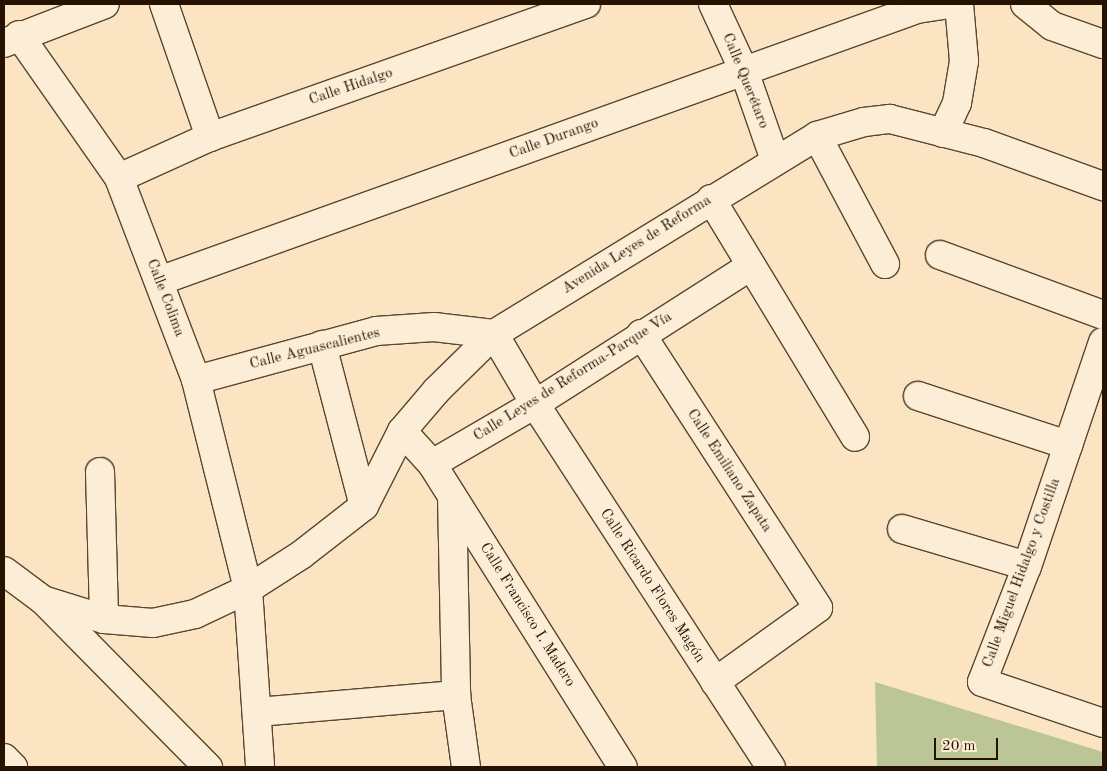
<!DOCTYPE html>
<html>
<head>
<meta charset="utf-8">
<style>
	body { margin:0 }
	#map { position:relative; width:1107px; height:771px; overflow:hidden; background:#fae4c2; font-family:"Old Standard TT",serif }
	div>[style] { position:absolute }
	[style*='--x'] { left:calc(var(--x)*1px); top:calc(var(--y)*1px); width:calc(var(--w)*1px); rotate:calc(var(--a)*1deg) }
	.green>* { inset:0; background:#bbc595 }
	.roads { filter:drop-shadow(1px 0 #5a4630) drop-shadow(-1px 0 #5a4630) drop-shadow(0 1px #5a4630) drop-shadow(0 -1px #5a4630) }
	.minor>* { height:28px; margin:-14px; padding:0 14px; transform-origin:14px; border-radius:14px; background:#fcedd7 }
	span { translate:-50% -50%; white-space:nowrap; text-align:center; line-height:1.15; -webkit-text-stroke:4px #fcedd7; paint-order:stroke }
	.street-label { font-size:15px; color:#251200 }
	.frame { position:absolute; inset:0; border:5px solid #251200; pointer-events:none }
	.scale { position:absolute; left:934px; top:738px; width:64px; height:22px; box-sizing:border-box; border:2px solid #251200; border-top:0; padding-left:6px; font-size:15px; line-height:18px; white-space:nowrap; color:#251200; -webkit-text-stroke:4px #fcedd7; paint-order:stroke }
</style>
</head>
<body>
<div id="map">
	<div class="green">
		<div style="clip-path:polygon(875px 682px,1103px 752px,1103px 767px,877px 767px)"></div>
	</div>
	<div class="roads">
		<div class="minor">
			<div style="--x:164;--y:4;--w:141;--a:70.9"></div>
			<div style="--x:713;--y:4;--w:74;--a:65.2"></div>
			<div style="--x:744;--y:71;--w:94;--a:70.8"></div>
			<div style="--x:1025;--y:4;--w:35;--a:39"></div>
			<div style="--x:1052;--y:26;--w:54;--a:19.4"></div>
			<div style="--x:19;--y:35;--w:174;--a:55"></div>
			<div style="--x:119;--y:178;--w:216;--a:69.1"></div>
			<div style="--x:196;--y:380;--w:215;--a:76"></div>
			<div style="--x:248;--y:589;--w:178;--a:86.1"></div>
			<div style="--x:4;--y:43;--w:108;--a:-21.1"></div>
			<div style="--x:943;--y:133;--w:33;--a:-65"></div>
			<div style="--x:957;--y:103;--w:43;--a:-80.5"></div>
			<div style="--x:964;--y:61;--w:57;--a:-95"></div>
			<div style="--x:817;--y:136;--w:145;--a:62"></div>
			<div style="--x:119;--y:178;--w:100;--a:-24.3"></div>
			<div style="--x:210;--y:137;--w:399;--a:-19.5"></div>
			<div style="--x:711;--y:199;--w:278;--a:58.8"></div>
			<div style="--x:940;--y:255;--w:174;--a:20.2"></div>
			<div style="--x:159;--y:281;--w:805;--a:-19.74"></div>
			<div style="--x:917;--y:9;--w:33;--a:-9"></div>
			<div style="--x:641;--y:334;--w:326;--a:57.1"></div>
			<div style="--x:818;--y:608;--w:127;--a:144.3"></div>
			<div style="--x:1103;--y:342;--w:237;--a:108.7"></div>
			<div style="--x:1027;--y:566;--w:124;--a:111.2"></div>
			<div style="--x:982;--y:682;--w:128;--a:18.7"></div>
			<div style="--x:322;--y:345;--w:166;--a:75.4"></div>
			<div style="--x:196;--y:380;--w:187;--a:-15.2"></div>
			<div style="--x:376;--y:331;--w:58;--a:-3.9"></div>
			<div style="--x:434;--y:327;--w:60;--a:6.7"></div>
			<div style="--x:494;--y:334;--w:81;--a:59.6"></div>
			<div style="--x:535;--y:404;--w:433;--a:57"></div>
			<div style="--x:918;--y:396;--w:158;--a:18.1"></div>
			<div style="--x:402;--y:431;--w:45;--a:47.7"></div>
			<div style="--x:432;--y:464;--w:119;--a:-30.2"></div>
			<div style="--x:535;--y:404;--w:256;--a:-32.6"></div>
			<div style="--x:432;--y:464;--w:358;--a:57.8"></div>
			<div style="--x:100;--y:472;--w:147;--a:88.4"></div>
			<div style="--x:452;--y:496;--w:199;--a:88.8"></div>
			<div style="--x:456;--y:695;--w:73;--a:82.1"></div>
			<div style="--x:902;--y:529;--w:130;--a:16.5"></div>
			<div style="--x:4;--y:571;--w:49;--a:36.6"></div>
			<div style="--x:43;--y:600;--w:64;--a:17.3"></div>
			<div style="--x:104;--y:619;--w:49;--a:4.7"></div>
			<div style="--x:153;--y:623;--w:43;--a:-12.1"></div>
			<div style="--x:195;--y:614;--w:59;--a:-25.3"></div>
			<div style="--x:248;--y:589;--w:63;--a:-32.7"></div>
			<div style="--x:301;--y:555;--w:80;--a:-37.9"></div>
			<div style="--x:364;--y:506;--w:84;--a:-63.1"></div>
			<div style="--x:402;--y:431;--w:54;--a:-49.5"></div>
			<div style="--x:437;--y:390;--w:80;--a:-44.5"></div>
			<div style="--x:494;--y:334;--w:379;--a:-31.5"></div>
			<div style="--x:817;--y:136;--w:49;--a:-16.6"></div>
			<div style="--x:864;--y:122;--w:26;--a:-7"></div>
			<div style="--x:890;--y:119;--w:97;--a:14.3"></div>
			<div style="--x:984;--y:143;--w:127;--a:19.9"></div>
			<div style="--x:46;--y:603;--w:231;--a:45.4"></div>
			<div style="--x:257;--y:712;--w:200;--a:-4.9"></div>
			<div style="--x:4;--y:758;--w:13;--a:45"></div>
		</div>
	</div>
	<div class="street-label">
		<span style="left:745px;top:81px;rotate:68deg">Calle Querétaro</span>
		<span style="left:351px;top:87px;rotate:-19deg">Calle Hidalgo</span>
		<span style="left:554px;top:139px;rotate:-20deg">Calle Durango</span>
		<span style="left:637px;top:245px;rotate:-32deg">Avenida Leyes de Reforma</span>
		<span style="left:165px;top:298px;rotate:69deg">Calle Colima</span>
		<span style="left:315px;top:349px;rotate:-14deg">Calle Aguascalientes</span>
		<span style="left:573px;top:377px;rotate:-32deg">Calle Leyes de Reforma-Parque Vía</span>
		<span style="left:729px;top:471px;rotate:57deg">Calle Emiliano Zapata</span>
		<span style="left:1022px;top:573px;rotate:-70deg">Calle Miguel Hidalgo y Costilla</span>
		<span style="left:652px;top:586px;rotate:57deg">Calle Ricardo Flores Magón</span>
		<span style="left:527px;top:615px;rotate:58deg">Calle Francisco I. Madero</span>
	</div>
	<div class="frame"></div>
	<div class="scale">20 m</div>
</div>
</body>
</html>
